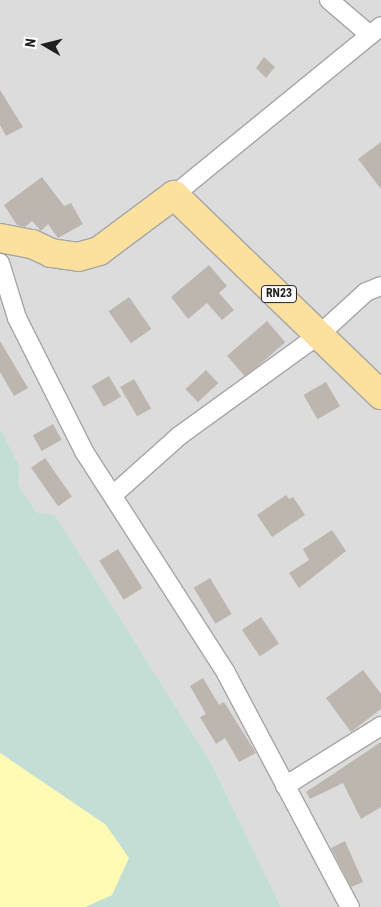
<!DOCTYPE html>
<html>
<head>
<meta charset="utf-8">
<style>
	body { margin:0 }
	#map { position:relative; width:381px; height:907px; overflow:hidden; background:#f0eee5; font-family:"Roboto Condensed",sans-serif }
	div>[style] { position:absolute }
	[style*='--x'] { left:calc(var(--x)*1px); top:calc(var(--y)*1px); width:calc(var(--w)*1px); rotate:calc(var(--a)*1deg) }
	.residential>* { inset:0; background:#dddcdc }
	.wetland>* { inset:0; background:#c2ded5 }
	.sand>* { inset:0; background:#fffab4 }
	.building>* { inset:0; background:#bdb6ae; transform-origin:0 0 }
	.roads { filter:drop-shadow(1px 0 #a6a6a6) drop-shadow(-1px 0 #a6a6a6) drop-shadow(0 1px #a6a6a6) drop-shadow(0 -1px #a6a6a6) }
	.street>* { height:18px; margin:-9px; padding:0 9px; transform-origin:9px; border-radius:9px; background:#fff }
	.primary>* { height:28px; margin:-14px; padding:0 14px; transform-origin:14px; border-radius:14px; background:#fce19e }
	span { translate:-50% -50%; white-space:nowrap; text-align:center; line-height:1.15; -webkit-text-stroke:4px #fff; paint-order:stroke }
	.shield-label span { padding:1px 4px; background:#fff; border:1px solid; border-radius:4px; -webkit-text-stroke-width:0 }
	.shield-label { font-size:12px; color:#1f1f1f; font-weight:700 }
	.north { position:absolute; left:20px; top:20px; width:50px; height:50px; -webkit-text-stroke:4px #fff; paint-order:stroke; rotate:278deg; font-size:14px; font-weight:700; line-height:20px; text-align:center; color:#1f1f1f }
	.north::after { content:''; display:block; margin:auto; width:18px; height:22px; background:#1f1f1f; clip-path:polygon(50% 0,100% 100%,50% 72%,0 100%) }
</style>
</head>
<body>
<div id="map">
	<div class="residential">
		<div style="clip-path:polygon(0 0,381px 0,381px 907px,281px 907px,211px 763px,55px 515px,36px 512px,18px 484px,20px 467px,0 428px)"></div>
	</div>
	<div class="wetland">
		<div style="clip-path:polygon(0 428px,20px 467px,18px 484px,36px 512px,55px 515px,211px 763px,281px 907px,85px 907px,112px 895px,106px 825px,0 753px)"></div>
	</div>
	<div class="sand">
		<div style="clip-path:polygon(0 753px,106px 825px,129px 858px,112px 895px,85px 907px,0 907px)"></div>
	</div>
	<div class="building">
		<div style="clip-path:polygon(264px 57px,275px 67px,266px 78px,256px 68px)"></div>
		<div style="clip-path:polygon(0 90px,23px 127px,6px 136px,0 125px)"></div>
		<div style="clip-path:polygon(381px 142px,381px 189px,358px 159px)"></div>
		<div style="clip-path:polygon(42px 177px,64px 206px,71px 203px,83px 224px,58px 238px,48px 224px,41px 231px,32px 221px,25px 227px,17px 225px,4px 205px)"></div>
		<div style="clip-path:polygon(209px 265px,227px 286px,219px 293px,234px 310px,222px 320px,207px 303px,188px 319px,171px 297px)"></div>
		<div style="left:129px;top:297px;width:39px;height:25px;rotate:55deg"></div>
		<div style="left:267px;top:321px;width:28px;height:53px;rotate:49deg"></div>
		<div style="clip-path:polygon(0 341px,28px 388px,14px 396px,0 372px)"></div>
		<div style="left:206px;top:370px;width:18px;height:28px;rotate:47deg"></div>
		<div style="left:109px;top:376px;width:24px;height:20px;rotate:60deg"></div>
		<div style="left:134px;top:379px;width:34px;height:16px;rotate:60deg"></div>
		<div style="left:326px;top:382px;width:28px;height:26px;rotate:60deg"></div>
		<div style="left:53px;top:424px;width:18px;height:23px;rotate:61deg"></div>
		<div style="left:45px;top:458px;width:47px;height:17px;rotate:55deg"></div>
		<div style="clip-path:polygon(286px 495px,289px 499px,293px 497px,305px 515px,272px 537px,257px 515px)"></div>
		<div style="clip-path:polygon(332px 530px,346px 551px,299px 588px,289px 573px,309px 560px,303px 549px)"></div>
		<div style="left:118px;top:549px;width:46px;height:22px;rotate:58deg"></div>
		<div style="left:210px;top:578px;width:42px;height:19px;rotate:59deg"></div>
		<div style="left:261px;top:617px;width:32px;height:23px;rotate:56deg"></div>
		<div style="clip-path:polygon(363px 670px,381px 694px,381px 709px,351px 732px,326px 698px)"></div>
		<div style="clip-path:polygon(203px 678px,219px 705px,224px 702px,256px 753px,239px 762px,225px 738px,216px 744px,200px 717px,206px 714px,190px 686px)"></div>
		<div style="clip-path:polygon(381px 742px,381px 807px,361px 819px,343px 783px,310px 799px,306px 792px)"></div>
		<div style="clip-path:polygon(345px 841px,363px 882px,351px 887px,331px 848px)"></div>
	</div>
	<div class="roads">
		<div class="street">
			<div style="--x:329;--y:0;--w:54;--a:40.5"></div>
			<div style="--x:174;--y:195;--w:267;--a:-39.2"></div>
			<div style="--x:0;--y:263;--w:58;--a:72.8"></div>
			<div style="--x:17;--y:318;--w:151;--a:63.3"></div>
			<div style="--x:85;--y:453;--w:261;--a:57.3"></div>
			<div style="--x:226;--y:673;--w:265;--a:62.1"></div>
			<div style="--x:113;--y:495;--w:89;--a:-41.8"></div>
			<div style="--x:179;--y:436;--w:174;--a:-35.9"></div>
			<div style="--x:320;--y:334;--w:62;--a:-42.4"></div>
			<div style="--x:366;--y:292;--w:16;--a:-22"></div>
			<div style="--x:285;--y:786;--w:113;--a:-32"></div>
		</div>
		<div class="primary">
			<div style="--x:0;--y:238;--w:33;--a:11"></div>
			<div style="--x:32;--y:244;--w:21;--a:25"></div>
			<div style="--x:51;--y:253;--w:27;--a:8"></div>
			<div style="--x:78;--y:257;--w:22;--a:-16"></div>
			<div style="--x:99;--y:251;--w:94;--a:-36.7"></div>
			<div style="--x:174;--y:195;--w:288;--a:44"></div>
		</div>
	</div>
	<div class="shield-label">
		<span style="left:279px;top:294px">RN23</span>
	</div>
	<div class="north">N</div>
</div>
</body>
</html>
